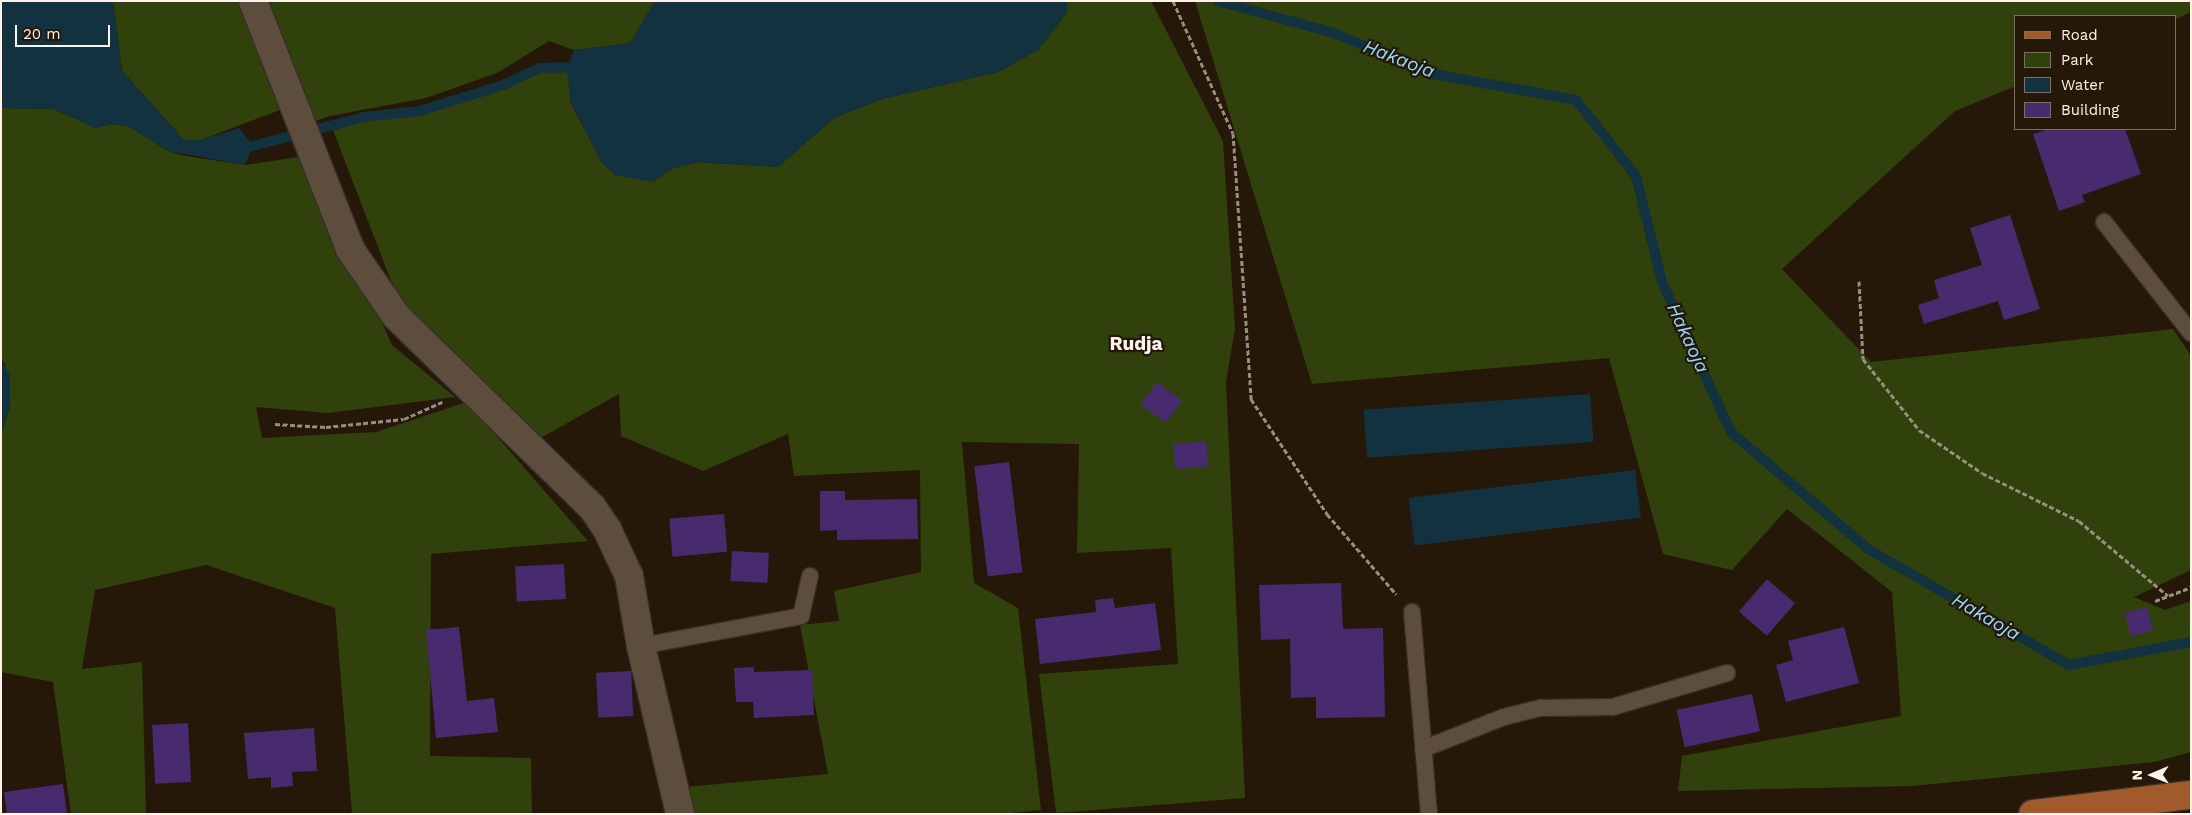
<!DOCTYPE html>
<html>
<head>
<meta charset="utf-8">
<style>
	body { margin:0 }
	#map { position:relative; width:2192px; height:815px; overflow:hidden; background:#251809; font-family:"Work Sans",sans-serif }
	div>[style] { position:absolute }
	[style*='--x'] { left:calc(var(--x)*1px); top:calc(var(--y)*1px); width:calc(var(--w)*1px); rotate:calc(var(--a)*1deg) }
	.green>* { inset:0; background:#30410c }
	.water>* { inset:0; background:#123240; transform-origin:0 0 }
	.stream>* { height:10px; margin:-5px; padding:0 5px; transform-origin:5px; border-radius:5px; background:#123240 }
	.building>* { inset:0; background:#472b6e; transform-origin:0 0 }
	.path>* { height:3px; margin-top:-1.5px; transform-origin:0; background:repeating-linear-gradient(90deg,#998d81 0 5px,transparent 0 7.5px) }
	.roads { filter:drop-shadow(1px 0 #382f2a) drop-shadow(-1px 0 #382f2a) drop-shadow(0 1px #382f2a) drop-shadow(0 -1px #382f2a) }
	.service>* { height:16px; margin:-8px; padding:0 8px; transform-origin:8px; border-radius:8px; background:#5d4d3d }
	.minor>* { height:28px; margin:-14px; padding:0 14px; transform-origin:14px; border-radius:14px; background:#5d4d3d }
	.primary>* { height:28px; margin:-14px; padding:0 14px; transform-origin:14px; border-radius:14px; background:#a15a2a }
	span { translate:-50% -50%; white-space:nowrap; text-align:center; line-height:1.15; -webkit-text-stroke:4.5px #251809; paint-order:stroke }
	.water-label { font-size:19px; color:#94dcfd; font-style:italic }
	.neighbourhood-label { font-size:19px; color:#fdf3ea; font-weight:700 }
	.frame { position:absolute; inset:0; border:2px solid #fdf3ea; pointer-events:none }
	.legend { position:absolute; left:2014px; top:15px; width:162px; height:115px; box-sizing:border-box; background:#251809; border:1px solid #7b7063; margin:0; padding:6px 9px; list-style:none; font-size:15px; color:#fdf3ea }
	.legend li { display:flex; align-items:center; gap:10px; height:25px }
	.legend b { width:25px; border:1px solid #7b7063 }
	.north { position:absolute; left:2127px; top:750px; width:50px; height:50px; -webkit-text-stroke:4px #251809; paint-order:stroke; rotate:269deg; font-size:14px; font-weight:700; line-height:20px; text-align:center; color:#fdf3ea }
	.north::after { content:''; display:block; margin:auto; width:18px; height:22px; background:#fdf3ea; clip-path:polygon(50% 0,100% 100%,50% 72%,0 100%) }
	.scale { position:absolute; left:15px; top:25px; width:95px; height:22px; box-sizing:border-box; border:2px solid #fdf3ea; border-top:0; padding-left:6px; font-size:15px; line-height:18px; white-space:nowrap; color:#fdf3ea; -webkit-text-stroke:4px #251809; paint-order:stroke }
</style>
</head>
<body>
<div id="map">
	<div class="green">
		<div style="clip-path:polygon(113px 1px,241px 1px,280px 110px,201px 140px,184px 140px,122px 71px)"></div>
		<div style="clip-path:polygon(264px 1px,655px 1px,630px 43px,574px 50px,549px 41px,497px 73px,426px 98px,330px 116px,305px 125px)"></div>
		<div style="clip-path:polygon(1067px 1px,1151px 1px,1223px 141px,1235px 329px,1226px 382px,1245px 798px,1056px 813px,1039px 674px,1178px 664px,1171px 548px,1077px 553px,1079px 444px,962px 442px,974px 583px,1018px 608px,1041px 810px,999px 814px,693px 814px,685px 787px,828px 774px,800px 625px,839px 621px,834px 591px,921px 572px,920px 470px,794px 476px,788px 434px,703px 471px,621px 436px,619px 394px,537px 440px,398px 299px,331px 125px,364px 117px,420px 111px,503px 85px,539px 68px,567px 68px,571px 103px,602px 163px,652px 182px,674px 168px,697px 162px,778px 167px,834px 118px,882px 99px,998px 72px,1038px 50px,1067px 12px)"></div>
		<div style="clip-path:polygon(1195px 1px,2191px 1px,2191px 12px,2176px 19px,2016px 16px,2016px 86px,1955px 111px,1782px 269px,1871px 362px,2173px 329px,2191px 356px,2191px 570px,2134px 597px,2165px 610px,2191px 601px,2191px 752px,2154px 762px,1913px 786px,1678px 791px,1682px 756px,1901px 716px,1892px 592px,1787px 509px,1732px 570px,1663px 554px,1609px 358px,1312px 384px)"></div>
		<div style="clip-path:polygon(1px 108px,54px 109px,96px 128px,112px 124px,128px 126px,168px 151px,186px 156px,245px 165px,305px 156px,392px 345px,455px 397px,328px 413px,256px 407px,262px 438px,376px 432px,467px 402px,588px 541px,431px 554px,430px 756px,531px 758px,532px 814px,352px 814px,335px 608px,206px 565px,95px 590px,82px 669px,142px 662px,146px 814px,71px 814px,53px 682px,1px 672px,1px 434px,10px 407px,5px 364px,1px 359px)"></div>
	</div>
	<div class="water">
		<div style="clip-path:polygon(1px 1px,113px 1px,122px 71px,184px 140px,201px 140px,239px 128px,253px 146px,245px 165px,168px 151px,128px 126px,112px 124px,96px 128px,54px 109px,1px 108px)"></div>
		<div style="clip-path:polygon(655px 1px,1067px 1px,1067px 12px,1038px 50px,998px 72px,882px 99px,834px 118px,778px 167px,697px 162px,674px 168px,652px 182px,614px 175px,602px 163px,571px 102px,567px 68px,574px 50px,630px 43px)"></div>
		<div style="clip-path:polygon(1px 359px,10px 376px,10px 407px,1px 434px)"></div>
		<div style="left:1590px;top:394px;width:48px;height:227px;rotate:86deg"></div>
		<div style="left:1635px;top:470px;width:48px;height:228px;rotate:83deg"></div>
	</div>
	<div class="stream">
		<div style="--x:1218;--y:1;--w:120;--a:15.4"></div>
		<div style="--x:1334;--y:33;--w:102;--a:23.1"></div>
		<div style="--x:1428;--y:73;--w:150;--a:10.3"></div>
		<div style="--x:1576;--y:100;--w:97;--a:51.7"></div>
		<div style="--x:1636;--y:176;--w:109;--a:76.2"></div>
		<div style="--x:1662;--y:282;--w:165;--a:65.3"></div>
		<div style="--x:1731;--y:432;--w:180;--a:40.5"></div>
		<div style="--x:1868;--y:549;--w:232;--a:30"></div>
		<div style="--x:2069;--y:665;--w:124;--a:-10.7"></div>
		<div style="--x:253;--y:146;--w:115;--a:-14.6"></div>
		<div style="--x:364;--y:117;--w:56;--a:-6.1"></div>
		<div style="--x:420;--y:111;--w:87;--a:-17.4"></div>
		<div style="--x:503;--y:85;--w:40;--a:-25"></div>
		<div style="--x:539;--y:68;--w:41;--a:-1.4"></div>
	</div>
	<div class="building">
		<div style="clip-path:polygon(2049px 129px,2125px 129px,2141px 174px,2082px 195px,2085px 202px,2059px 211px,2033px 134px)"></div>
		<div style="clip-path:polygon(2010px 215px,2040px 309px,2004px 320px,1998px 301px,1924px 324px,1918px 305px,1939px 298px,1934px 280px,1982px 265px,1970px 228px)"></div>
		<div style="left:1157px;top:382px;width:31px;height:28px;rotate:36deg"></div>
		<div style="left:1206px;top:441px;width:25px;height:33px;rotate:85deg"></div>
		<div style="left:1009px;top:462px;width:111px;height:35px;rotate:83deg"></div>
		<div style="clip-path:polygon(820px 491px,845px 491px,845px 500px,917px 499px,918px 539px,837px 540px,837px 530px,820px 531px)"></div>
		<div style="left:724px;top:514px;width:38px;height:55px;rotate:85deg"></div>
		<div style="left:732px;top:551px;width:37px;height:30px;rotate:3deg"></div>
		<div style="left:564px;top:564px;width:35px;height:49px;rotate:87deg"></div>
		<div style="left:1767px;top:579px;width:37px;height:43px;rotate:41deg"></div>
		<div style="clip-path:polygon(1341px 583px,1343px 629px,1383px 628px,1385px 717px,1316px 718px,1316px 697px,1291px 698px,1290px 639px,1261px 640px,1259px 585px)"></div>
		<div style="clip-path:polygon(1113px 598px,1115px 608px,1155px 603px,1161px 650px,1040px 664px,1035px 619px,1096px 612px,1095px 600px)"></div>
		<div style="left:2147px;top:607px;width:24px;height:23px;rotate:75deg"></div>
		<div style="clip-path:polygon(459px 627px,467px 701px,494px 698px,498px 732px,436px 738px,426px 630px)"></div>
		<div style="clip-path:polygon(1844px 627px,1859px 683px,1786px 702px,1776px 665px,1793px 660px,1788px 641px)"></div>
		<div style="clip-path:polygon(754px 667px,754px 672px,812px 670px,814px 715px,754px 718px,753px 702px,736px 702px,734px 668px)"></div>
		<div style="left:631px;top:671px;width:45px;height:35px;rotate:87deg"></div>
		<div style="left:1752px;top:694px;width:38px;height:77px;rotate:78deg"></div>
		<div style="left:188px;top:723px;width:59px;height:36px;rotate:87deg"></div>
		<div style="clip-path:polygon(314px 728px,317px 771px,292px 772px,293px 786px,271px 788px,271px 777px,248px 779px,244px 733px)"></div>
		<div style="clip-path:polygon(63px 784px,67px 814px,7px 814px,4px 792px)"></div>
	</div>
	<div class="path">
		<div style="--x:1173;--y:1;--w:145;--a:65.6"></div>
		<div style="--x:1233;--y:133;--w:267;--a:86.1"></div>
		<div style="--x:1251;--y:399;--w:138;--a:56.5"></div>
		<div style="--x:1327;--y:514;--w:106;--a:49.2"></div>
		<div style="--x:1859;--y:281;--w:78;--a:87.1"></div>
		<div style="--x:1863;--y:359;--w:90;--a:51.7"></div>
		<div style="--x:1919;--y:430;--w:76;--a:34.3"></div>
		<div style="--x:1982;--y:473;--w:108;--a:26.3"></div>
		<div style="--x:2079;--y:521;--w:116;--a:40.1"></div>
		<div style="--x:275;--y:424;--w:51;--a:3.4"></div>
		<div style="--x:326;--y:427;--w:78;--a:-5.9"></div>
		<div style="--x:404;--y:419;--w:42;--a:-24.1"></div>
		<div style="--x:2155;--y:601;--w:39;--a:-21"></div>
	</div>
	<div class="roads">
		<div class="service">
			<div style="--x:2104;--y:222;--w:141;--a:51.9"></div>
			<div style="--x:1412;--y:612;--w:203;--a:85.2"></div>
			<div style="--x:641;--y:646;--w:163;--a:-10.6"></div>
			<div style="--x:801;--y:616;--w:41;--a:-77.3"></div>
			<div style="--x:1423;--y:749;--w:87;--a:-21.6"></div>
			<div style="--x:1504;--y:717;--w:38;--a:-14"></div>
			<div style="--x:1541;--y:708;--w:72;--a:-0.8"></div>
			<div style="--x:1613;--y:707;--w:119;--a:-16.6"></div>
		</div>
		<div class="minor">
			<div style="--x:253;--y:1;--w:266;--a:68.6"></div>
			<div style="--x:350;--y:249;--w:81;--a:55.5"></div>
			<div style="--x:396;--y:316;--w:274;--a:44.3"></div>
			<div style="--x:592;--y:507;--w:27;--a:56"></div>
			<div style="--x:607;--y:529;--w:52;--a:64.9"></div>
			<div style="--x:629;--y:576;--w:71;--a:80.3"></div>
			<div style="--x:641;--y:646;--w:172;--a:76.9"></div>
		</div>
		<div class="primary">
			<div style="--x:2033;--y:814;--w:159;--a:-6.9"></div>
		</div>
	</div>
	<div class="water-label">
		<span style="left:1399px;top:59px;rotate:21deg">Hakaoja</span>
		<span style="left:1688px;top:338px;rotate:65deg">Hakaoja</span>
		<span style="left:1986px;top:617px;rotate:30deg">Hakaoja</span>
	</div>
	<div class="neighbourhood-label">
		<span style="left:1136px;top:344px">Rudja</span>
	</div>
	<div class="frame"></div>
	<ul class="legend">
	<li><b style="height:6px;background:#a15a2a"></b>Road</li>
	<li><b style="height:14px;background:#30410c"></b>Park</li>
	<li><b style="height:14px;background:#123240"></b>Water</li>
	<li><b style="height:14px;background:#472b6e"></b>Building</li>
	</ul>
	<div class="north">N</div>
	<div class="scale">20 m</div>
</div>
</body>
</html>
